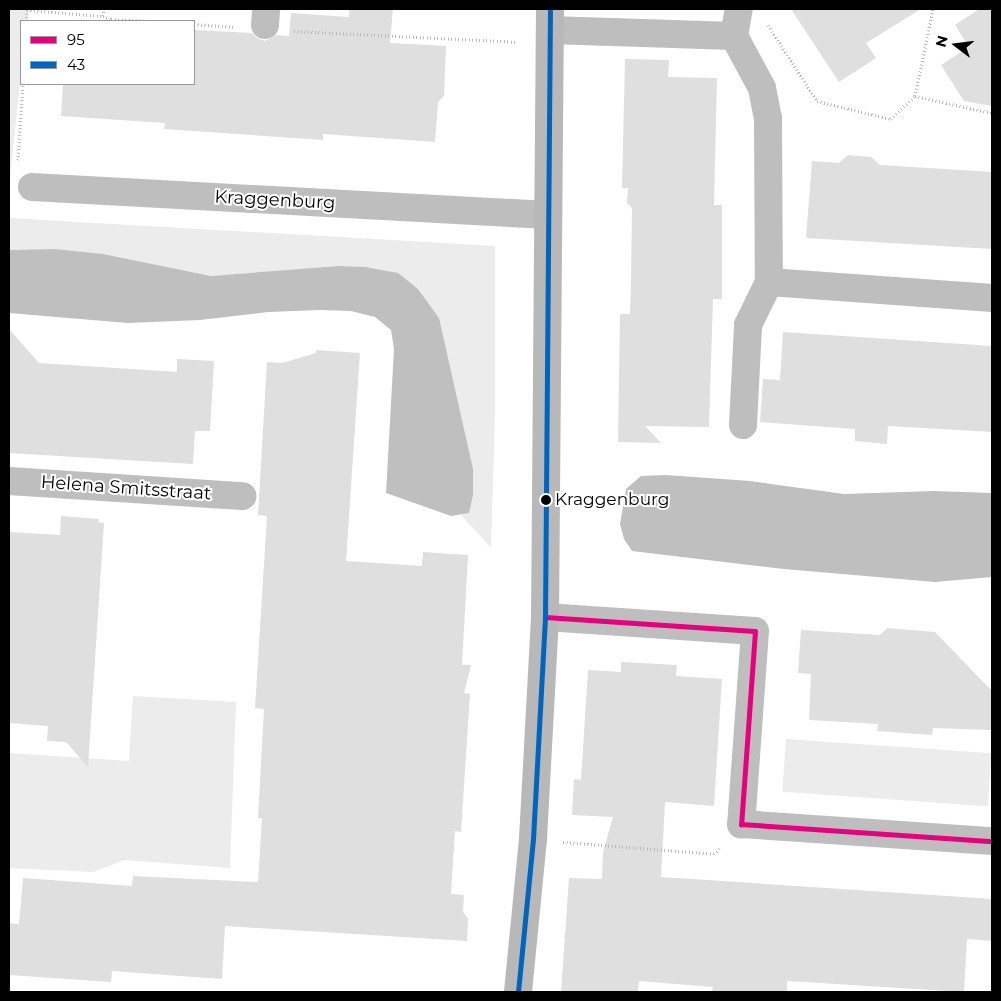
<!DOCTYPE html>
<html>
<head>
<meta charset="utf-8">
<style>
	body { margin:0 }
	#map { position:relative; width:1001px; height:1001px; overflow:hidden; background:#fff; font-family:Montserrat,sans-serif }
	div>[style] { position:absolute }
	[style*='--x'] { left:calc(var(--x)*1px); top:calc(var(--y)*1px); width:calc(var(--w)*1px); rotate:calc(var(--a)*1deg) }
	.green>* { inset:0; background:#ececec; transform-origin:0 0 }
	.water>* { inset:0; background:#bfbfbf }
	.building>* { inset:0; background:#dfdfdf }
	.path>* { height:3px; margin-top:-1.5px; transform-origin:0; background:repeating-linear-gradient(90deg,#b9b9b9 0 1px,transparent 0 3.5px) }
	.street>* { height:28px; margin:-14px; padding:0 14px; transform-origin:14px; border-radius:14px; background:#bebebe }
	.secondary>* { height:28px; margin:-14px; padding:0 14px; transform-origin:14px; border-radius:14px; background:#b8b8b8 }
	.bus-1>* { height:5px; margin:-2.5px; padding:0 2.5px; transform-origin:2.5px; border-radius:2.5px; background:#e5007d }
	.bus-2>* { height:5px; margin:-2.5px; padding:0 2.5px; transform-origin:2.5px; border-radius:2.5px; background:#0065bd }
	.dots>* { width:14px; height:14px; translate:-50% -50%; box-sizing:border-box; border:2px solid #fff; border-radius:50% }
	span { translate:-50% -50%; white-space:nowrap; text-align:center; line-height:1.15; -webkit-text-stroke:4px #fff; paint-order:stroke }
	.bus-label { font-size:17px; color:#000 }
	.left { translate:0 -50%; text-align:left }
	.street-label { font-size:18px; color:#000 }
	.frame { position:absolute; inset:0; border:10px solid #000; pointer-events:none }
	.legend { position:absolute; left:20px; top:20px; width:175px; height:65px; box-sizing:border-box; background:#fff; border:1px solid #999; margin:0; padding:6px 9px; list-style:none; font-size:15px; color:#000 }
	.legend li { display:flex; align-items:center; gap:10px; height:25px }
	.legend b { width:25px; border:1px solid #999 }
	.north { position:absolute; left:931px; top:20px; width:50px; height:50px; -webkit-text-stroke:4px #fff; paint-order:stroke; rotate:285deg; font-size:14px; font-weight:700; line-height:20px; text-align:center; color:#000 }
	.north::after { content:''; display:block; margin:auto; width:18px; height:22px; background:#000; clip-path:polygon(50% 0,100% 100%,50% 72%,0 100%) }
</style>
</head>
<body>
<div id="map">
	<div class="green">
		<div style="clip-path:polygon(9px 9px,29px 9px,28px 21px,21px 21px,21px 73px,9px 188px)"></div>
		<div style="clip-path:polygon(9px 218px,495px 246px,495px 415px,491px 548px,461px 515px,469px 513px,365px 267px,338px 266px,211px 276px,103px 254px,55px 249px,9px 250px)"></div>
		<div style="clip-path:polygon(133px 696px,236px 702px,230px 868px,125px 860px,93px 872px,9px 868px,9px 753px,129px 761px)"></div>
		<div style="left:786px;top:739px;width:206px;height:53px;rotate:4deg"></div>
	</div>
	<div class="water">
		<div style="clip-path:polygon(55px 249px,103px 254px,211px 276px,338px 266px,365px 267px,398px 273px,418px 289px,439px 318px,473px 469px,473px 495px,469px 513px,451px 516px,386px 493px,394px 349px,391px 330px,375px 317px,351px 311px,320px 310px,268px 312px,200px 320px,128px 323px,9px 313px,9px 250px)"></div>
		<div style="clip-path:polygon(665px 475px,750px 481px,844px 494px,934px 491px,992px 493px,992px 577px,935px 582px,784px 569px,632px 551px,624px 539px,620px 524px,626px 489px,641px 476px)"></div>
	</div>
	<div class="building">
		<div style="clip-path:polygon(349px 9px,393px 9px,390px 43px,446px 46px,444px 96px,438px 102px,435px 142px,323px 134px,323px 140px,164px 129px,165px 123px,61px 116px,63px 84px,194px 84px,194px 30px,252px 33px,257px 38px,265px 41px,276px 35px,289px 36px,291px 13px,349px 17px)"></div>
		<div style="clip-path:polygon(791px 9px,921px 9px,866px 43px,876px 58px,839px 82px)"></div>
		<div style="clip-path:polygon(979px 9px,992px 9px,992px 106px,964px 101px,941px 65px,969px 47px,955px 25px)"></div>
		<div style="clip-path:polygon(625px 59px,669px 60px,668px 77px,717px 78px,714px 205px,722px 205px,722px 299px,713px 299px,709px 427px,645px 426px,661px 443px,618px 442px,620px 314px,630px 314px,631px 282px,632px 208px,627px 203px,628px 188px,622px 188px)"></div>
		<div style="clip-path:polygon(848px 155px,871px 157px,880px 165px,992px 172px,992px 249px,806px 238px,812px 161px,839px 163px)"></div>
		<div style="clip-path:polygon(9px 329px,39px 363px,177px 372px,177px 359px,214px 361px,210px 431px,195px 431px,193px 464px,9px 453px)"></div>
		<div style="clip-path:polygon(783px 332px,992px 346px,992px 432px,888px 426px,887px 444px,855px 441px,855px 429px,760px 422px,763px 379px,780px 380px)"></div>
		<div style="clip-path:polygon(316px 350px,360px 353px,346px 561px,422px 566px,423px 552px,468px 555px,462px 665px,471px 665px,464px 693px,470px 694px,461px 832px,455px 831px,451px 894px,464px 895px,463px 912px,468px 918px,467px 941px,225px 926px,222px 979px,112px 971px,111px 982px,9px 975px,9px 923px,19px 924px,23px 878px,132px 886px,133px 876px,258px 882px,262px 818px,258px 818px,264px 709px,255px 708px,267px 516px,258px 515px,267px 362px,282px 363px,316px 353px)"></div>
		<div style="clip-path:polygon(61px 516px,99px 519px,98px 522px,104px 523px,88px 767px,66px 742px,47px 741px,48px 726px,9px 723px,9px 532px,60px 535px)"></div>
		<div style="clip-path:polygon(887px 628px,935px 632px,992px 691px,992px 730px,933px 728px,932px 735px,877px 731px,878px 724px,809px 720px,811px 674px,798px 673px,801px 630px,880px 635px)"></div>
		<div style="clip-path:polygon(621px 662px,677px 665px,676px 676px,722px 679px,714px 806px,665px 802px,661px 877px,992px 899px,992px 941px,967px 939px,964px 992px,787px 981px,787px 992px,712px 992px,713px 987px,639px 981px,638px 992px,561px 992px,569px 878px,602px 879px,603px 852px,613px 817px,572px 815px,574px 779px,581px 780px,588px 670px,621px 672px)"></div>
	</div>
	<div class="path">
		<div style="--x:103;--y:16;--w:9;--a:21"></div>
		<div style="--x:111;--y:19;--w:38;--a:3"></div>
		<div style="--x:26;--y:21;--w:11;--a:-85"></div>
		<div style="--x:27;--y:10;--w:76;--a:4.5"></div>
		<div style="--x:103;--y:16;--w:7;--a:-82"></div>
		<div style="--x:194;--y:24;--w:42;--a:4.1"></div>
		<div style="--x:768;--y:25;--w:90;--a:57.2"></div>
		<div style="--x:817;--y:101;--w:76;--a:13.7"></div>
		<div style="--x:891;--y:119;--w:33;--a:-44"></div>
		<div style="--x:915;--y:96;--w:89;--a:-78.3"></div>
		<div style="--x:294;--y:31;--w:224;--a:2.8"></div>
		<div style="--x:915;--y:96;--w:79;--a:12.4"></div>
		<div style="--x:18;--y:160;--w:76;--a:-86.2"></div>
		<div style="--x:563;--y:842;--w:151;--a:4.5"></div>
		<div style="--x:714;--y:854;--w:10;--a:-45"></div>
	</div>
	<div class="street">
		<div style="--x:265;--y:25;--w:16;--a:-86"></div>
		<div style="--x:550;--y:30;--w:184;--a:1.9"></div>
		<div style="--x:734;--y:36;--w:27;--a:-80"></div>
		<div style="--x:734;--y:36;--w:59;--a:61.7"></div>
		<div style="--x:762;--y:88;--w:31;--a:79"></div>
		<div style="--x:768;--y:118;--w:164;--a:89.7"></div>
		<div style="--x:769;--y:282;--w:224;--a:4.1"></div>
		<div style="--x:32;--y:187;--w:517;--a:3.11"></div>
		<div style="--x:743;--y:425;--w:100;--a:-87.1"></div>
		<div style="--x:748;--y:325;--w:48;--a:-64"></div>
		<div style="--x:9;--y:481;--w:234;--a:3.7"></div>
		<div style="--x:545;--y:617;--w:210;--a:3.8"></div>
		<div style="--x:755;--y:631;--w:194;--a:94.1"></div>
		<div style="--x:741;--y:824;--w:252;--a:3.9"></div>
	</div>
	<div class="secondary">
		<div style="--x:518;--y:992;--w:154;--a:-84.4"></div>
		<div style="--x:533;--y:839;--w:222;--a:-86.9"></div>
		<div style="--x:545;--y:617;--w:608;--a:-89.53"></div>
	</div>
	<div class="bus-1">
		<div style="--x:545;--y:617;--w:210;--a:3.8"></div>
		<div style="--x:755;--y:631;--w:194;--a:94.1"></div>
		<div style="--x:741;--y:824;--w:252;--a:3.9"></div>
	</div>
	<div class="bus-2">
		<div style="--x:518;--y:992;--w:154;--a:-84.4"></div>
		<div style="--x:533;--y:839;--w:222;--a:-86.9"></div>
		<div style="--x:545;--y:617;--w:608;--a:-89.53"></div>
	</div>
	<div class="dots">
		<div style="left:546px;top:500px;background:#000"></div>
	</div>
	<div class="bus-label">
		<span class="left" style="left:555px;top:500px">Kraggenburg</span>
	</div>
	<div class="street-label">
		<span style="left:275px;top:200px;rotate:3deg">Kraggenburg</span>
		<span style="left:126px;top:488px;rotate:4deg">Helena Smitsstraat</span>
	</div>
	<div class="frame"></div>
	<ul class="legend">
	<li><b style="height:6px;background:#e5007d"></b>95</li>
	<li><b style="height:6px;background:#0065bd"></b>43</li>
	</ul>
	<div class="north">N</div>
</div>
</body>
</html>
